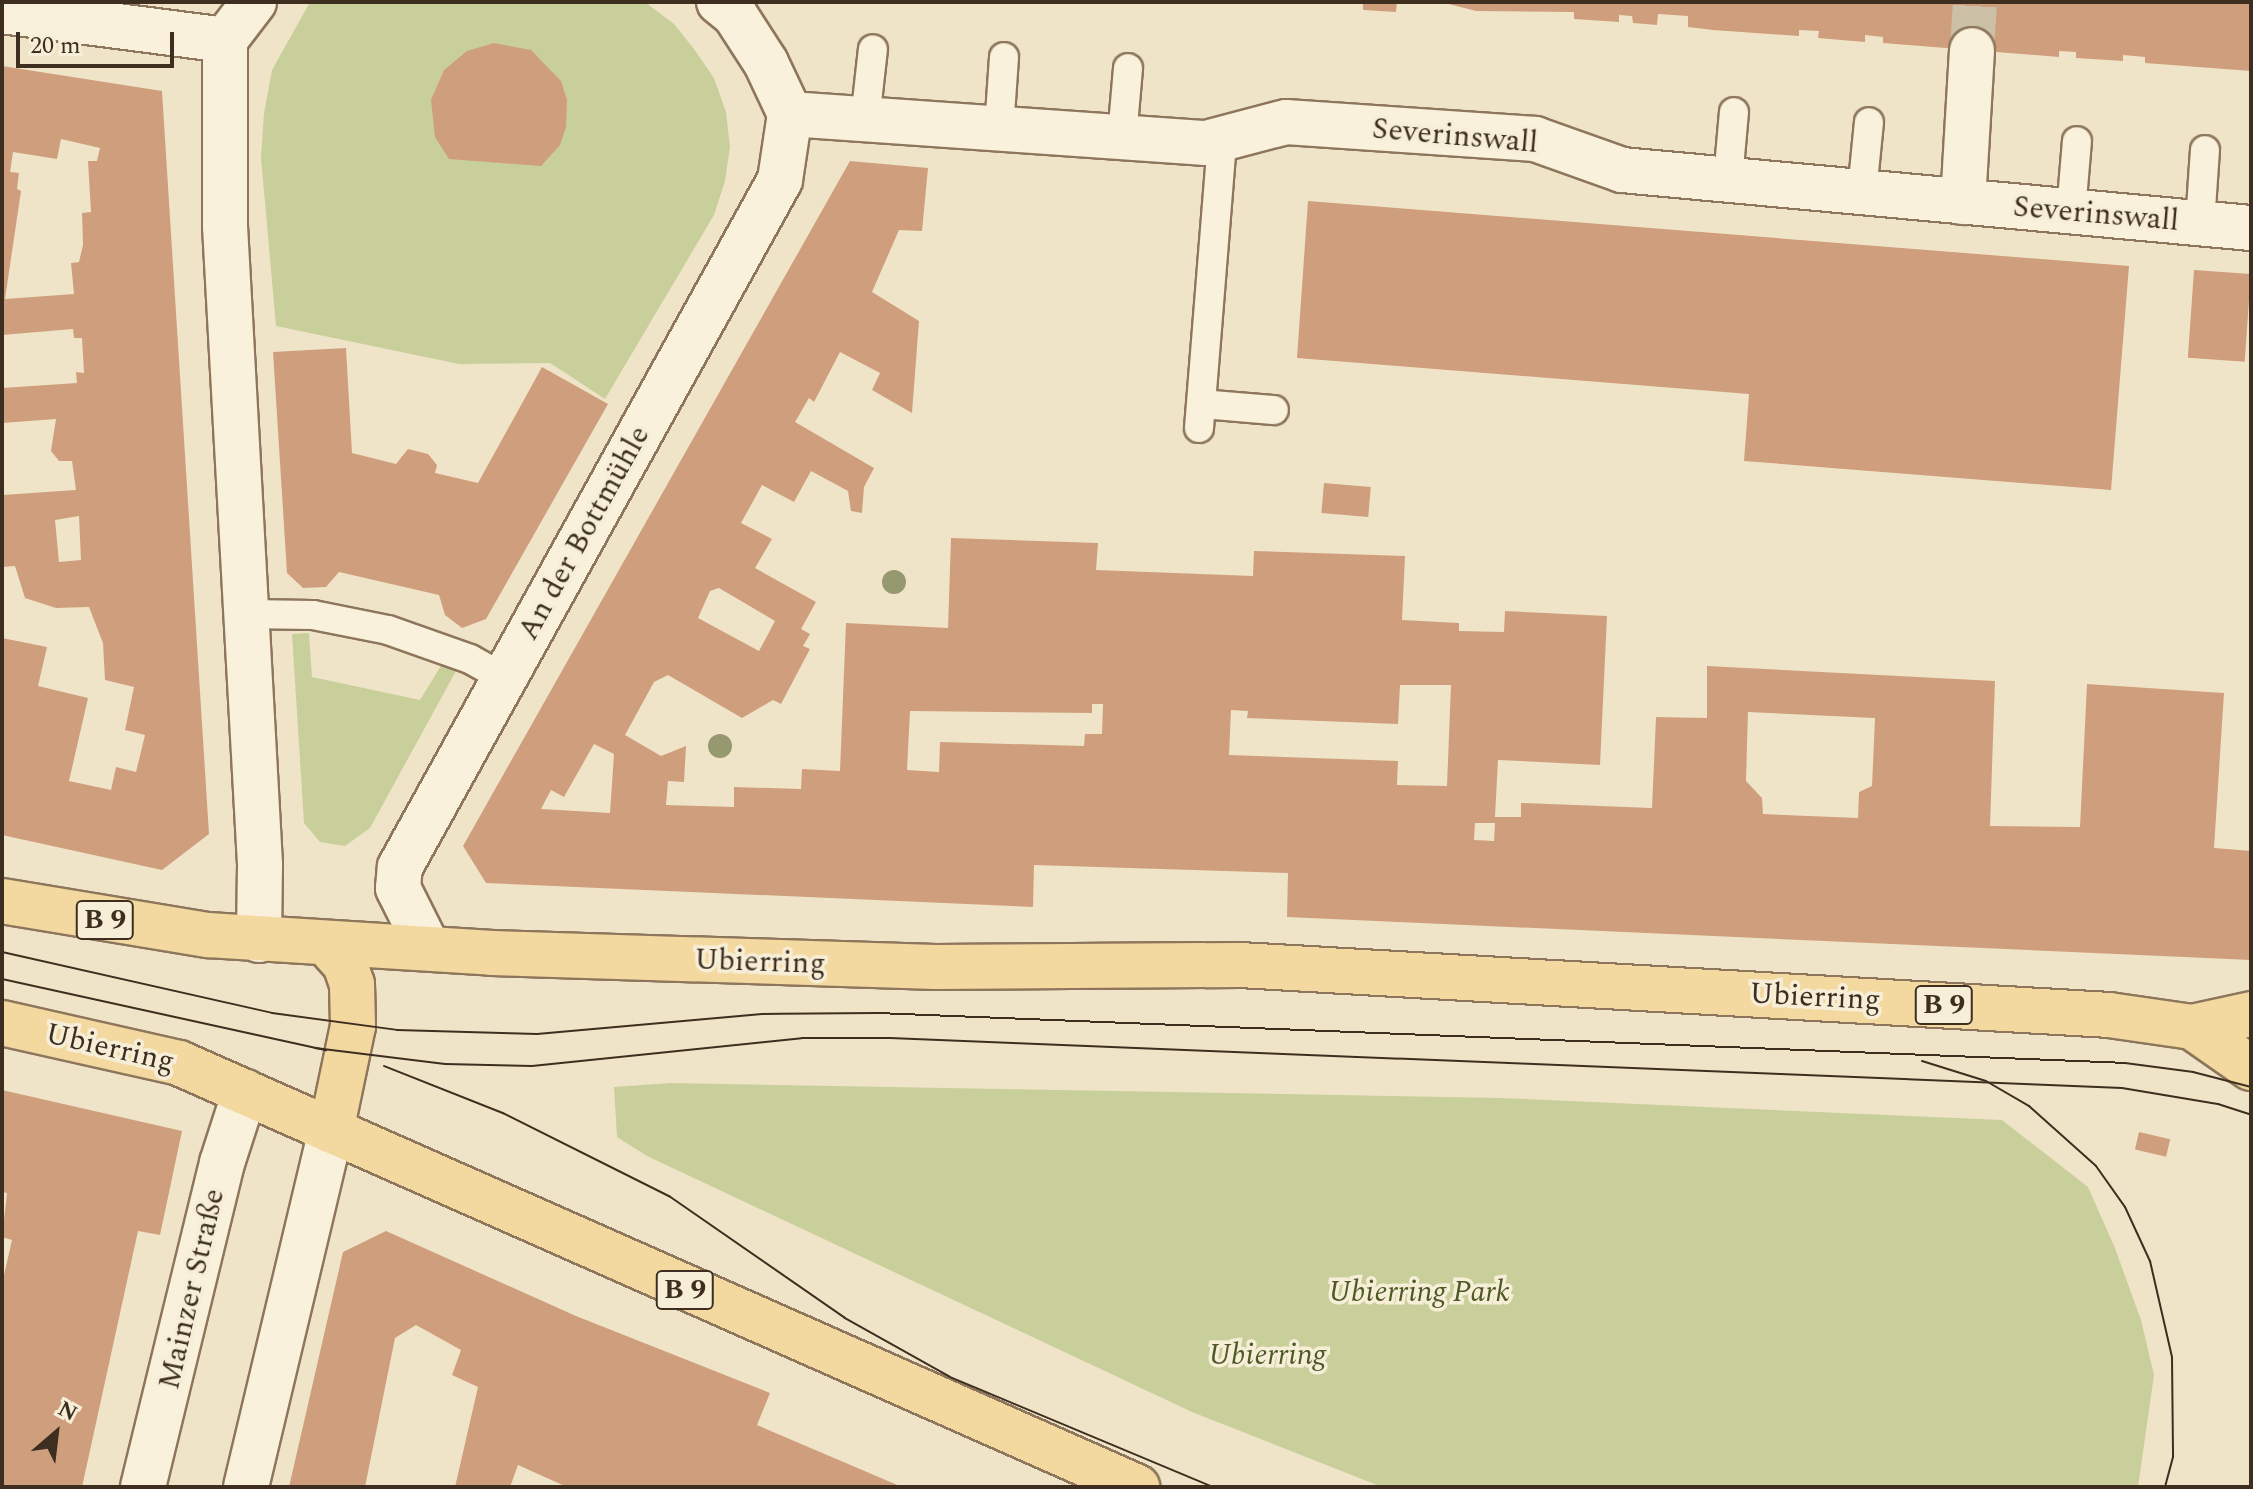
<!DOCTYPE html>
<html>
<head>
<meta charset="utf-8">
<style>
	body { margin:0 }
	#map { position:relative; width:2253px; height:1489px; overflow:hidden; background:#f0e4c8; font-family:Spectral,serif }
	div>[style] { position:absolute }
	[style*='--x'] { left:calc(var(--x)*1px); top:calc(var(--y)*1px); width:calc(var(--w)*1px); rotate:calc(var(--a)*1deg) }
	.green>* { inset:0; background:#c9cf9b }
	.building>* { inset:0; background:#cf9f7d; transform-origin:0 0 }
	.street-tunnel>* { height:44px; margin-top:-22px; transform-origin:0; background:repeating-linear-gradient(90deg,#ccc0a6 0 44px,transparent 0 66px) }
	.roads { filter:drop-shadow(2px 0 #8d765c) drop-shadow(-2px 0 #8d765c) drop-shadow(0 2px #8d765c) drop-shadow(0 -2px #8d765c) }
	.lane>* { height:28px; margin:-14px; padding:0 14px; transform-origin:14px; border-radius:14px; background:#faf1dc }
	.street>* { height:44px; margin:-22px; padding:0 22px; transform-origin:22px; border-radius:22px; background:#faf1dc }
	.primary>* { height:44px; margin:-22px; padding:0 22px; transform-origin:22px; border-radius:22px; background:#f3d9a0 }
	.tram>* { height:2px; margin:-1px; padding:0 1px; transform-origin:1px; border-radius:1px; background:#3d2e20 }
	.trees>* { width:24px; height:24px; margin:-12px; border-radius:50%; background:#96986f }
	span { translate:-50% -50%; white-space:nowrap; text-align:center; line-height:1.15; -webkit-text-stroke:7px #f7eed8; paint-order:stroke }
	.shield-label span { padding:2px 6px; background:#f7eed8; border:2px solid; border-radius:6px; -webkit-text-stroke-width:0 }
	.shield-label { font-size:28px; color:#3d2e20; font-weight:700 }
	.street-label { font-size:30px; color:#3d2e20 }
	.park-label { font-size:30px; color:#4d5a26; font-style:italic }
	.frame { position:absolute; inset:0; border:4px solid #3d2e20; pointer-events:none }
	.north { position:absolute; left:16px; top:1393px; width:80px; height:80px; -webkit-text-stroke:6px #f7eed8; paint-order:stroke; rotate:28deg; font-size:22px; font-weight:700; line-height:32px; text-align:center; color:#3d2e20 }
	.north::after { content:''; display:block; margin:auto; width:28px; height:36px; background:#3d2e20; clip-path:polygon(50% 0,100% 100%,50% 72%,0 100%) }
	.scale { position:absolute; left:16px; top:32px; width:158px; height:36px; box-sizing:border-box; border:4px solid #3d2e20; border-top:0; padding-left:10px; font-size:24px; line-height:28px; white-space:nowrap; color:#3d2e20; -webkit-text-stroke:6px #f7eed8; paint-order:stroke }
</style>
</head>
<body>
<div id="map">
	<div class="green">
		<div style="clip-path:polygon(310px 2px,645px 2px,674px 24px,694px 49px,714px 78px,726px 112px,730px 147px,725px 181px,714px 215px,605px 399px,550px 363px,459px 364px,276px 326px,261px 158px,264px 113px,272px 70px)"></div>
		<div style="clip-path:polygon(309px 633px,312px 677px,420px 700px,442px 664px,456px 671px,370px 828px,345px 846px,320px 842px,304px 823px,292px 634px)"></div>
		<div style="clip-path:polygon(671px 1083px,1501px 1098px,2002px 1120px,2088px 1187px,2115px 1248px,2141px 1320px,2154px 1375px,2138px 1487px,1382px 1487px,1192px 1412px,647px 1156px,617px 1137px,614px 1087px)"></div>
	</div>
	<div class="building">
		<div style="clip-path:polygon(1363px 2px,1397px 2px,1396px 12px,1363px 10px)"></div>
		<div style="clip-path:polygon(1441px 2px,2251px 2px,2251px 71px,2145px 63px,2145px 57px,2123px 55px,2123px 61px,2076px 58px,2076px 52px,2059px 51px,2059px 57px,1883px 43px,1883px 37px,1865px 35px,1865px 42px,1818px 38px,1819px 31px,1799px 30px,1799px 36px,1713px 30px,1688px 27px,1688px 16px,1658px 14px,1657px 25px,1633px 23px,1632px 16px,1619px 15px,1619px 22px,1574px 19px,1574px 12px,1476px 11px)"></div>
		<div style="clip-path:polygon(494px 43px,531px 50px,561px 81px,567px 100px,566px 127px,560px 145px,541px 166px,449px 159px,435px 137px,431px 100px,444px 70px,467px 51px)"></div>
		<div style="clip-path:polygon(evenodd,2px 66px,162px 91px,209px 834px,162px 870px,2px 835px,2px 638px,47px 647px,38px 686px,88px 698px,69px 781px,111px 790px,116px 767px,136px 772px,145px 735px,125px 730px,134px 687px,105px 680px,103px 643px,89px 607px,56px 608px,25px 598px,15px 566px,2px 567px,2px 495px,76px 490px,72px 461px,59px 461px,51px 451px,56px 419px,2px 423px,2px 388px,77px 383px,76px 372px,84px 373px,82px 338px,74px 338px,73px 329px,2px 335px,2px 66px,61px 139px,100px 148px,97px 161px,88px 161px,91px 212px,82px 213px,83px 245px,79px 262px,71px 263px,74px 294px,5px 299px,21px 191px,17px 189px,19px 173px,10px 172px,13px 152px,57px 159px,61px 139px,2px 66px,79px 516px,81px 560px,59px 562px,55px 520px,79px 516px)"></div>
		<div style="clip-path:polygon(evenodd,850px 161px,928px 168px,922px 231px,899px 230px,872px 292px,919px 321px,912px 413px,872px 390px,880px 373px,840px 352px,814px 402px,809px 398px,795px 422px,874px 468px,864px 487px,862px 513px,851px 511px,848px 491px,811px 471px,794px 502px,762px 485px,741px 523px,772px 539px,755px 568px,816px 602px,801px 629px,810px 634px,803px 646px,810px 649px,781px 704px,773px 700px,742px 718px,668px 675px,654px 682px,625px 735px,661px 756px,686px 746px,684px 782px,668px 781px,666px 805px,734px 807px,734px 787px,801px 789px,802px 769px,840px 771px,846px 623px,948px 628px,951px 538px,1098px 543px,1096px 570px,1253px 576px,1254px 551px,1405px 556px,1402px 620px,1459px 623px,1459px 631px,1504px 632px,1505px 611px,1607px 616px,1600px 765px,1498px 760px,1495px 817px,1521px 817px,1521px 803px,1652px 808px,1656px 717px,1707px 718px,1707px 666px,1995px 681px,1990px 826px,2080px 827px,2087px 684px,2224px 693px,2214px 848px,2251px 851px,2251px 960px,1287px 917px,1288px 873px,1034px 865px,1033px 907px,486px 883px,463px 846px,850px 161px,719px 588px,775px 621px,759px 651px,698px 618px,710px 591px,719px 588px,850px 161px,1400px 685px,1451px 685px,1447px 786px,1397px 785px,1398px 761px,1229px 755px,1231px 710px,1248px 711px,1247px 718px,1398px 724px,1400px 685px,850px 161px,1092px 704px,1103px 704px,1102px 734px,1085px 734px,1084px 746px,940px 742px,939px 772px,907px 770px,910px 711px,1092px 713px,1092px 704px,850px 161px,1748px 712px,1875px 718px,1872px 786px,1859px 792px,1858px 818px,1763px 814px,1762px 798px,1746px 781px,1748px 712px,850px 161px,594px 744px,614px 754px,610px 813px,541px 809px,551px 790px,564px 797px,594px 744px,850px 161px,1475px 823px,1495px 823px,1494px 841px,1474px 840px,1475px 823px)"></div>
		<div style="clip-path:polygon(1308px 201px,2129px 266px,2111px 490px,1744px 461px,1749px 394px,1297px 358px)"></div>
		<div style="left:2194px;top:270px;width:57px;height:88px;rotate:4deg"></div>
		<div style="clip-path:polygon(346px 348px,352px 453px,396px 464px,408px 449px,428px 454px,437px 465px,435px 473px,478px 483px,542px 367px,608px 404px,486px 619px,462px 628px,445px 615px,439px 595px,339px 572px,326px 587px,303px 588px,287px 573px,273px 352px)"></div>
		<div style="left:1324px;top:483px;width:47px;height:30px;rotate:5deg"></div>
		<div style="clip-path:polygon(2px 1090px,182px 1131px,160px 1235px,138px 1231px,82px 1487px,2px 1487px,2px 1284px,12px 1240px,2px 1237px,7px 1193px,2px 1192px)"></div>
		<div style="left:2139px;top:1132px;width:32px;height:18px;rotate:13deg"></div>
		<div style="clip-path:polygon(386px 1231px,576px 1316px,770px 1393px,757px 1425px,902px 1487px,567px 1487px,518px 1465px,510px 1487px,455px 1487px,478px 1387px,452px 1375px,461px 1350px,416px 1325px,395px 1338px,365px 1487px,289px 1487px,343px 1252px)"></div>
	</div>
	<div class="street-tunnel">
		<div style="--x:1972;--y:50;--w:48;--a:-86.4"></div>
	</div>
	<div class="roads">
		<div class="lane">
			<div style="--x:865;--y:120;--w:71;--a:-83.6"></div>
			<div style="--x:999;--y:129;--w:72;--a:-86"></div>
			<div style="--x:1122;--y:137;--w:69;--a:-85"></div>
			<div style="--x:1728;--y:179;--w:67;--a:-84.9"></div>
			<div style="--x:1862;--y:192;--w:70;--a:-84.3"></div>
			<div style="--x:2071;--y:212;--w:71;--a:-85.2"></div>
			<div style="--x:2200;--y:223;--w:73;--a:-86.1"></div>
			<div style="--x:1202;--y:404;--w:72;--a:4.8"></div>
			<div style="--x:1199;--y:428;--w:290;--a:-85.4"></div>
			<div style="--x:246;--y:614;--w:67;--a:0.9"></div>
			<div style="--x:313;--y:615;--w:76;--a:11.3"></div>
			<div style="--x:388;--y:630;--w:87;--a:19.5"></div>
			<div style="--x:470;--y:659;--w:39;--a:29"></div>
		</div>
		<div class="street">
			<div style="--x:719;--y:2;--w:21;--a:39"></div>
			<div style="--x:735;--y:15;--w:57;--a:57.1"></div>
			<div style="--x:766;--y:63;--w:56;--a:64.8"></div>
			<div style="--x:2;--y:11;--w:225;--a:7.4"></div>
			<div style="--x:225;--y:40;--w:186;--a:90"></div>
			<div style="--x:225;--y:226;--w:640;--a:86.86"></div>
			<div style="--x:260;--y:865;--w:75;--a:90.8"></div>
			<div style="--x:225;--y:40;--w:48;--a:-52.7"></div>
			<div style="--x:790;--y:114;--w:417;--a:4"></div>
			<div style="--x:1206;--y:143;--w:83;--a:-14.7"></div>
			<div style="--x:1286;--y:122;--w:250;--a:3.9"></div>
			<div style="--x:1535;--y:139;--w:92;--a:19.6"></div>
			<div style="--x:1622;--y:170;--w:632;--a:5.27"></div>
			<div style="--x:1963;--y:202;--w:152;--a:-86.6"></div>
			<div style="--x:428;--y:948;--w:67;--a:-116.6"></div>
			<div style="--x:398;--y:888;--w:21;--a:-85"></div>
			<div style="--x:400;--y:867;--w:785;--a:-61.05"></div>
			<div style="--x:780;--y:180;--w:67;--a:-81.4"></div>
			<div style="--x:143;--y:1487;--w:333;--a:-76.3"></div>
			<div style="--x:222;--y:1163;--w:75;--a:-72.1"></div>
			<div style="--x:246;--y:1487;--w:366;--a:-76.6"></div>
		</div>
		<div class="primary">
			<div style="--x:2;--y:901;--w:209;--a:9.4"></div>
			<div style="--x:208;--y:935;--w:285;--a:3.6"></div>
			<div style="--x:492;--y:953;--w:444;--a:1.8"></div>
			<div style="--x:936;--y:967;--w:304;--a:-0.4"></div>
			<div style="--x:1240;--y:965;--w:870;--a:3.29"></div>
			<div style="--x:2109;--y:1015;--w:84;--a:8.2"></div>
			<div style="--x:2192;--y:1027;--w:60;--a:-12.4"></div>
			<div style="--x:326;--y:943;--w:28;--a:48"></div>
			<div style="--x:345;--y:964;--w:21;--a:71"></div>
			<div style="--x:352;--y:984;--w:42;--a:88.6"></div>
			<div style="--x:353;--y:1026;--w:107;--a:101.8"></div>
			<div style="--x:2;--y:1023;--w:181;--a:12.7"></div>
			<div style="--x:179;--y:1063;--w:1048;--a:23.87"></div>
			<div style="--x:2192;--y:1027;--w:72;--a:34.8"></div>
		</div>
	</div>
	<div class="tram">
		<div style="--x:2;--y:952;--w:277;--a:12.7"></div>
		<div style="--x:272;--y:1013;--w:126;--a:7.7"></div>
		<div style="--x:397;--y:1030;--w:140;--a:1.6"></div>
		<div style="--x:537;--y:1034;--w:226;--a:-5.1"></div>
		<div style="--x:762;--y:1014;--w:115;--a:-0.5"></div>
		<div style="--x:877;--y:1013;--w:1249;--a:2.29"></div>
		<div style="--x:2125;--y:1063;--w:69;--a:7.5"></div>
		<div style="--x:2193;--y:1072;--w:60;--a:14.5"></div>
		<div style="--x:2;--y:979;--w:332;--a:12.4"></div>
		<div style="--x:315;--y:1048;--w:131;--a:7"></div>
		<div style="--x:445;--y:1064;--w:87;--a:1.3"></div>
		<div style="--x:532;--y:1066;--w:271;--a:-5.9"></div>
		<div style="--x:802;--y:1038;--w:88;--a:0"></div>
		<div style="--x:890;--y:1038;--w:1233;--a:2.32"></div>
		<div style="--x:2122;--y:1088;--w:97;--a:9.5"></div>
		<div style="--x:2218;--y:1104;--w:35;--a:18"></div>
		<div style="--x:1922;--y:1061;--w:67;--a:17.4"></div>
		<div style="--x:1986;--y:1081;--w:50;--a:30.2"></div>
		<div style="--x:2029;--y:1106;--w:90;--a:41.8"></div>
		<div style="--x:2096;--y:1166;--w:50;--a:54.7"></div>
		<div style="--x:2125;--y:1207;--w:60;--a:65.2"></div>
		<div style="--x:2150;--y:1261;--w:98;--a:77.1"></div>
		<div style="--x:2172;--y:1357;--w:100;--a:89.4"></div>
		<div style="--x:2173;--y:1457;--w:31;--a:105"></div>
		<div style="--x:384;--y:1066;--w:128;--a:21.6"></div>
		<div style="--x:503;--y:1113;--w:186;--a:26.6"></div>
		<div style="--x:669;--y:1196;--w:214;--a:34.7"></div>
		<div style="--x:845;--y:1318;--w:120;--a:29.3"></div>
		<div style="--x:950;--y:1377;--w:285;--a:22.7"></div>
	</div>
	<div class="trees">
		<div style="left:894px;top:582px"></div>
		<div style="left:720px;top:746px"></div>
	</div>
	<div class="shield-label">
		<span style="left:105px;top:920px">B 9</span>
		<span style="left:1944px;top:1005px">B 9</span>
		<span style="left:685px;top:1290px">B 9</span>
	</div>
	<div class="street-label">
		<span style="left:1455px;top:136px;rotate:5deg">Severinswall</span>
		<span style="left:2096px;top:214px;rotate:5deg">Severinswall</span>
		<span style="left:584px;top:533px;rotate:-61deg">An der Bottmühle</span>
		<span style="left:760px;top:962px;rotate:2deg">Ubierring</span>
		<span style="left:1815px;top:997px;rotate:3deg">Ubierring</span>
		<span style="left:110px;top:1048px;rotate:13deg">Ubierring</span>
		<span style="left:192px;top:1289px;rotate:-77deg">Mainzer Straße</span>
	</div>
	<div class="park-label">
		<span style="left:1419px;top:1292px">Ubierring Park</span>
		<span style="left:1267px;top:1355px">Ubierring</span>
	</div>
	<div class="frame"></div>
	<div class="north">N</div>
	<div class="scale">20 m</div>
</div>
</body>
</html>
